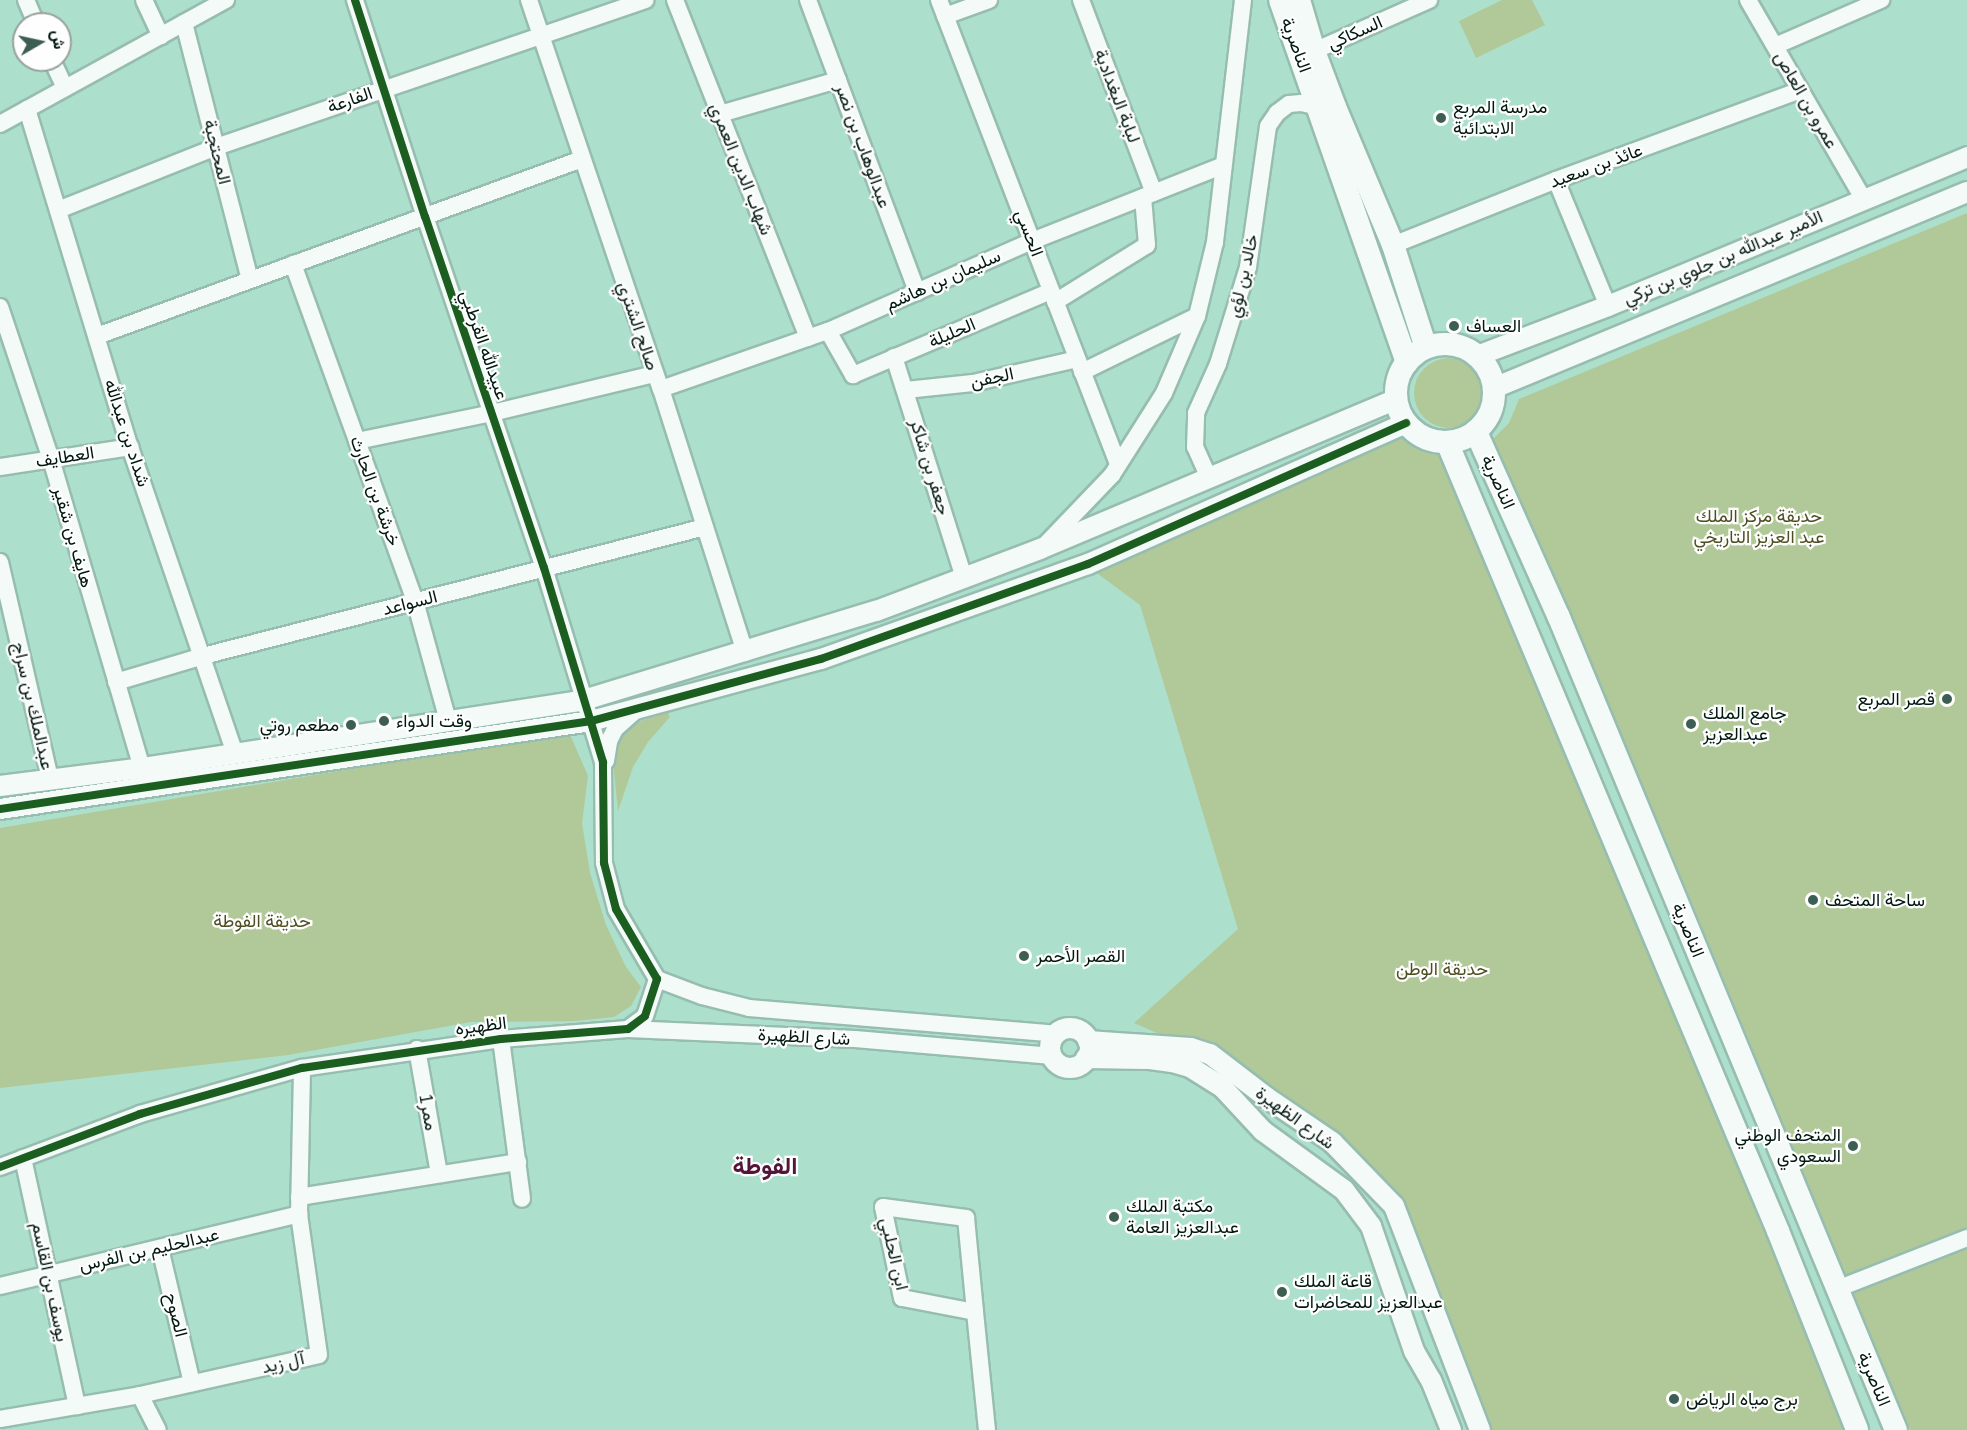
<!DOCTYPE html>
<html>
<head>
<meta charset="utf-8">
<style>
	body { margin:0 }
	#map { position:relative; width:1967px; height:1430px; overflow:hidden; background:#addfcd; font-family:"Nunito Sans",Vazirmatn,sans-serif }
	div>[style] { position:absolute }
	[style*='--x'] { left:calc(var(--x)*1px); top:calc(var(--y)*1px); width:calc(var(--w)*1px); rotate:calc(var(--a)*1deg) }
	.green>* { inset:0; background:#b1c998 }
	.round { border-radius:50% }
	.roads { filter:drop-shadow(2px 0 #96bdaf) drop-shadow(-2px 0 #96bdaf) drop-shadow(0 2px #96bdaf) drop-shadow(0 -2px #96bdaf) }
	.minor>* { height:16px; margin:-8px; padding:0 8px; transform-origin:8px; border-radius:8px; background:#f3faf8 }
	.tertiary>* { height:20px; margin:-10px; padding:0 10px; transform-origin:10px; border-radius:10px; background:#f3faf8 }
	.tertiary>.ring { margin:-10px; padding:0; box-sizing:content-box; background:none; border:20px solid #f3faf8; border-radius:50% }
	.secondary>* { height:22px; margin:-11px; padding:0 11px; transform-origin:11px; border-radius:11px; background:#f3faf8 }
	.secondary>.ring { margin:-11px; padding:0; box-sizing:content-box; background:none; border:22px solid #f3faf8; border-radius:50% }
	.cycleway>* { height:8px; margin:-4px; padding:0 4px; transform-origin:4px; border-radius:4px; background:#1b5e20 }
	.dots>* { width:16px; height:16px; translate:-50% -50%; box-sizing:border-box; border:3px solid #fefefe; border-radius:50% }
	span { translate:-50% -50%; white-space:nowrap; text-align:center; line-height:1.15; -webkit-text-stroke:4.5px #fefefe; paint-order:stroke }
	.street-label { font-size:18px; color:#001810 }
	.poi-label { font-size:18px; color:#001810 }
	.left { translate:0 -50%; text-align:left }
	.right { translate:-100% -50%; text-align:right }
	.park-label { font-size:18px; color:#4e4e22 }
	.district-label { font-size:24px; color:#531538; font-weight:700 }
	.north { position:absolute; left:12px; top:12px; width:60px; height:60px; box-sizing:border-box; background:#fefefe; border:2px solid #98a29f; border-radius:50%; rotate:81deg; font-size:16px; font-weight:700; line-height:24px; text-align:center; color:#001810 }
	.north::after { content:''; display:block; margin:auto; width:21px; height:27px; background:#3d5e52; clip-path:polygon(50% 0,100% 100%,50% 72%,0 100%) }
</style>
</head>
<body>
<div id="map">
	<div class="green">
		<div style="clip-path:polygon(1502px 0,1532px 0,1545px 25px,1476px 58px,1459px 21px)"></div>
		<div style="clip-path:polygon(1967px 213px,1967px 1430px,1910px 1430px,1666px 840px,1493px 439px,1509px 423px,1519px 399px)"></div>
		<div class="round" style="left:1414px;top:358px;width:70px;height:70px"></div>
		<div style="clip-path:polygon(1403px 423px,1417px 435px,1430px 441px,1445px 443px,1850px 1430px,1479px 1430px,1391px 1207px,1330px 1143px,1207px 1055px,1134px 1023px,1238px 929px,1140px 605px,1086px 565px)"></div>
		<div style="clip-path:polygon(667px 711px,670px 717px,648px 742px,633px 767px,618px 811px,612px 752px,621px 729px)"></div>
		<div style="clip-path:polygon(569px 732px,588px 776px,582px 823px,590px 873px,606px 925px,626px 967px,641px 987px,631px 1006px,614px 1017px,575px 1021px,471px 1022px,288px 1055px,0 1088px,0 828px)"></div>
	</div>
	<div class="roads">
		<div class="minor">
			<div style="--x:26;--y:0;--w:26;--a:67"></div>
			<div style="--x:144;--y:0;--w:40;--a:65"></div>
			<div style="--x:529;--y:0;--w:411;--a:71.3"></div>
			<div style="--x:661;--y:389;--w:277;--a:72.3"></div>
			<div style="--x:675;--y:0;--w:363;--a:68.5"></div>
			<div style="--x:808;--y:0;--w:312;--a:69.5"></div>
			<div style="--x:939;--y:0;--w:498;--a:68.9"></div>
			<div style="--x:1081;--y:0;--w:206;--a:69.3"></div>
			<div style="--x:1748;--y:0;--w:231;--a:59.9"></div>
			<div style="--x:945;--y:16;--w:47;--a:-20"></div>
			<div style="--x:184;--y:23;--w:265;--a:75.6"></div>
			<div style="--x:1775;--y:46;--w:116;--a:-23.5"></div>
			<div style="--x:1314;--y:51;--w:126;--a:-23.9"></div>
			<div style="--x:52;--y:60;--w:31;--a:65"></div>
			<div style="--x:27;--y:109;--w:353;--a:73.1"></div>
			<div style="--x:130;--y:447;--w:324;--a:71.1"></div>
			<div style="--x:720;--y:114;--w:123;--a:-16.1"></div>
			<div style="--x:0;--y:124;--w:258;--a:-28.8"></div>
			<div style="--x:1556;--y:180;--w:136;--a:67.6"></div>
			<div style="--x:58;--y:210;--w:170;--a:-21.7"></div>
			<div style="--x:216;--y:147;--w:454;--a:-18.9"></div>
			<div style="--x:1393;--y:245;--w:175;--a:-21.7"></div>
			<div style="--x:1556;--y:180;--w:260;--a:-20.2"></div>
			<div style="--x:293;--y:264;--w:358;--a:70.1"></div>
			<div style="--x:415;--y:601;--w:124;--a:74.6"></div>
			<div style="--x:1055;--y:302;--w:108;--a:-31.8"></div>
			<div style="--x:1147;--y:245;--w:48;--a:-94.8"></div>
			<div style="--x:0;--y:307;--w:160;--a:71.5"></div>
			<div style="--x:51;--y:459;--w:322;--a:73.6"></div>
			<div style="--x:828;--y:331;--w:51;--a:60.4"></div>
			<div style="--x:853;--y:375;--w:215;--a:-23"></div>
			<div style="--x:97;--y:336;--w:516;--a:-20.05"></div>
			<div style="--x:894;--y:357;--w:232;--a:72.4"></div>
			<div style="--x:1082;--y:372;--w:128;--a:-26"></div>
			<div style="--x:661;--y:389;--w:177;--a:-19.2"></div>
			<div style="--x:828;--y:331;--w:223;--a:-23.8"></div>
			<div style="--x:1032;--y:241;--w:206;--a:-21.6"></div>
			<div style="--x:906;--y:390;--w:67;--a:-6"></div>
			<div style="--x:973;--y:383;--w:107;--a:-13"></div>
			<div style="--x:357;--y:441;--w:138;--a:-11.7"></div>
			<div style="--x:492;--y:413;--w:167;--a:-13.5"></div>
			<div style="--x:0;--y:467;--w:132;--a:-8.7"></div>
			<div style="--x:1209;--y:478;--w:34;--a:-114"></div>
			<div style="--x:1195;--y:447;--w:34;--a:-88"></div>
			<div style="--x:1196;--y:413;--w:54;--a:-65.8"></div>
			<div style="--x:1218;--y:364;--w:102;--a:-72.8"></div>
			<div style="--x:1248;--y:267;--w:142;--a:-81.9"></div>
			<div style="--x:1268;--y:126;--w:16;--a:-55"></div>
			<div style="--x:1277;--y:113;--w:15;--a:-37"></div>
			<div style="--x:1289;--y:104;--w:12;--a:-5"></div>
			<div style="--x:1301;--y:103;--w:17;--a:13"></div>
			<div style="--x:1043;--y:547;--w:100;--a:-46.2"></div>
			<div style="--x:1112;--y:475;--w:97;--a:-57.6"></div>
			<div style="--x:1164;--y:393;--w:84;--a:-66.8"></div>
			<div style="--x:1197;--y:316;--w:76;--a:-76.3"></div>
			<div style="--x:1215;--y:242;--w:244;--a:-83.4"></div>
			<div style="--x:0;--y:562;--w:223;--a:77"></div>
			<div style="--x:116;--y:682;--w:91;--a:-16.6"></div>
			<div style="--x:203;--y:656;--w:518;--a:-14.41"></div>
			<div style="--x:606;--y:761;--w:20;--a:-81"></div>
			<div style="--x:609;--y:741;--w:13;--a:-63"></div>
			<div style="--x:615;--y:729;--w:27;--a:-42"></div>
			<div style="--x:657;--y:979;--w:48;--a:20.7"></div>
			<div style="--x:702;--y:996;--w:49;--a:14.3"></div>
			<div style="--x:749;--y:1008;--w:308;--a:4.8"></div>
			<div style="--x:628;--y:1029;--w:227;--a:2.5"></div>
			<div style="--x:855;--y:1039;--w:198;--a:4.9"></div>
			<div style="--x:501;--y:1039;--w:161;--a:82.5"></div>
			<div style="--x:417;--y:1049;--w:127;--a:80"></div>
			<div style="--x:23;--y:1158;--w:254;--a:77.7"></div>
			<div style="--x:0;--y:1167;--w:150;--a:-20.7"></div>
			<div style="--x:140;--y:1114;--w:168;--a:-15.9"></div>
			<div style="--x:302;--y:1068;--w:201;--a:-8.3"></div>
			<div style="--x:501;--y:1039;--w:127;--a:-4.5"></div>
			<div style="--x:628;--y:1029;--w:21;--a:-37"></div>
			<div style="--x:645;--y:1016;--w:39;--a:-72"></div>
			<div style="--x:657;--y:979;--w:81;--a:-120.4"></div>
			<div style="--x:616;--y:909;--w:48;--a:-104.6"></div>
			<div style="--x:604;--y:863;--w:101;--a:-90.6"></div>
			<div style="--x:603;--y:762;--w:203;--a:-106.9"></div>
			<div style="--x:544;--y:568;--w:371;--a:-108.7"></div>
			<div style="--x:425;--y:217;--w:228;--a:-107.9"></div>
			<div style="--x:299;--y:1197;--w:222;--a:-9.1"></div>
			<div style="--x:160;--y:1248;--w:139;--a:76.7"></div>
			<div style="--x:0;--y:1286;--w:308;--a:-13.5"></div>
			<div style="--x:1837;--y:1289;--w:140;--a:-21.4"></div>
			<div style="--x:975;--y:1312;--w:74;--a:-169.1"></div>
			<div style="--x:902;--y:1298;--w:93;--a:-101.8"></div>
			<div style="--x:883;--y:1207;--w:84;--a:7.5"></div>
			<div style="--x:966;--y:1218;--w:94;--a:84.5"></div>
			<div style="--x:975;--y:1312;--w:119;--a:84.2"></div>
			<div style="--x:140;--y:1395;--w:39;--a:63"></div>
			<div style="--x:0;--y:1419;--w:142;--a:-9.7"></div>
			<div style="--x:140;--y:1395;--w:183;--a:-12.6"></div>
			<div style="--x:319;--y:1355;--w:142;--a:-98.1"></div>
			<div style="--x:299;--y:1214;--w:146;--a:-88.8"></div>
		</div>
		<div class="tertiary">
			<div style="--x:1477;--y:356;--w:140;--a:-20.9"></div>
			<div style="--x:1608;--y:306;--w:389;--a:-22.5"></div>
			<div style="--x:1494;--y:388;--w:512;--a:-22.51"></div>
			<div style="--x:0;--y:786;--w:143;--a:-7.2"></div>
			<div style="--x:142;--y:768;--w:447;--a:-8.7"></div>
			<div style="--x:584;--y:700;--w:305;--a:-17"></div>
			<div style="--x:876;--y:611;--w:175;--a:-20.7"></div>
			<div style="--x:1040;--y:549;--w:386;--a:-22.8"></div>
			<div style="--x:0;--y:809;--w:598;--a:-8.47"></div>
			<div style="--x:591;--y:721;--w:238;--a:-15.1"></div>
			<div style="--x:821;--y:659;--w:283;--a:-19.6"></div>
			<div style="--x:1088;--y:564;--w:348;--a:-23.9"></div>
			<div class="ring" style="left:1050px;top:1028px;width:20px;height:20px"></div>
			<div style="--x:1088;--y:1041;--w:103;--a:3.9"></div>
			<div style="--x:1191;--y:1048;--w:20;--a:18"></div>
			<div style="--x:1210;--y:1054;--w:71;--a:37.5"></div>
			<div style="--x:1266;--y:1097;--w:80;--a:34.3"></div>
			<div style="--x:1332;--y:1142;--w:89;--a:45.9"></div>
			<div style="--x:1394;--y:1206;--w:240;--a:69"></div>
			<div style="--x:1086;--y:1058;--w:64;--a:0.9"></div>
			<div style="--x:1150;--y:1059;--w:22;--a:8"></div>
			<div style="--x:1172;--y:1062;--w:19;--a:16"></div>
			<div style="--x:1190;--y:1067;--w:39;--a:32"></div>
			<div style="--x:1223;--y:1088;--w:59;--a:47.1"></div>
			<div style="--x:1263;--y:1131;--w:100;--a:36.1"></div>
			<div style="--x:1344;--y:1190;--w:45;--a:53.1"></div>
			<div style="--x:1371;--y:1226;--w:132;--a:71"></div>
			<div style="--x:1414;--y:1351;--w:34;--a:60"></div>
			<div style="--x:1431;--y:1380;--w:54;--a:68.2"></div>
		</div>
		<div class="secondary">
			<div style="--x:1280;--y:0;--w:384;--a:70.7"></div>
			<div style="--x:1299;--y:0;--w:53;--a:73.6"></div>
			<div style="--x:1314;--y:51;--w:60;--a:69.4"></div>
			<div style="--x:1335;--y:107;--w:150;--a:67.2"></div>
			<div style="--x:1393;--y:245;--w:108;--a:72.2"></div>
			<div class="ring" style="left:1396px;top:344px;width:76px;height:76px"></div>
			<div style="--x:1476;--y:432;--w:201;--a:65.9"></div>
			<div style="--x:1558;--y:615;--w:882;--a:67.48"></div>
			<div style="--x:1447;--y:442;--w:856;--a:67.24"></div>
			<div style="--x:1778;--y:1231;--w:214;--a:68.3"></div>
		</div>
	</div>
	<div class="cycleway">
		<div style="--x:0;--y:809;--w:598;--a:-8.47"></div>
		<div style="--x:591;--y:721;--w:238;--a:-15.1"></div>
		<div style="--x:821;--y:659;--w:283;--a:-19.6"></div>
		<div style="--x:1088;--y:564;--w:348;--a:-23.9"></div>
		<div style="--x:0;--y:1167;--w:150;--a:-20.7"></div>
		<div style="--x:140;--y:1114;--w:168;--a:-15.9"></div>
		<div style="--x:302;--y:1068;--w:201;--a:-8.3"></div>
		<div style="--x:501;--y:1039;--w:127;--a:-4.5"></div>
		<div style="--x:628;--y:1029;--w:21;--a:-37"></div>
		<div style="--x:645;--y:1016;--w:39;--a:-72"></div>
		<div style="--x:657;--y:979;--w:81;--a:-120.4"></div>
		<div style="--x:616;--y:909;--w:48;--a:-104.6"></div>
		<div style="--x:604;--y:863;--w:101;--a:-90.6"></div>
		<div style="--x:603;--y:762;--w:203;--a:-106.9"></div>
		<div style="--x:544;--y:568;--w:371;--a:-108.7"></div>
		<div style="--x:425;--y:217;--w:228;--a:-107.9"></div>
	</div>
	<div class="dots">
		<div style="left:1441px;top:118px;background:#3d5e52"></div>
		<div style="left:1454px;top:326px;background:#3d5e52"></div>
		<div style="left:1947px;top:699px;background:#3d5e52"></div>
		<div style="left:384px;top:721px;background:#3d5e52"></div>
		<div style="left:1691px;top:724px;background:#3d5e52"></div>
		<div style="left:351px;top:725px;background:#3d5e52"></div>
		<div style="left:1813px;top:900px;background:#3d5e52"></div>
		<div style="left:1024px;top:956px;background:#3d5e52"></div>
		<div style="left:1853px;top:1146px;background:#3d5e52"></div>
		<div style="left:1114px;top:1217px;background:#3d5e52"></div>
		<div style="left:1282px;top:1292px;background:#3d5e52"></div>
		<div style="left:1674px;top:1399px;background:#3d5e52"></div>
	</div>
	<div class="street-label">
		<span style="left:1355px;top:33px;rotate:-24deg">السكاكي</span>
		<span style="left:1296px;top:45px;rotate:70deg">الناصرية</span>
		<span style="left:1117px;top:96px;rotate:69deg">لبابة البغدادية</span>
		<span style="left:350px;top:100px;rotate:-19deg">الفارعة</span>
		<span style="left:1806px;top:100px;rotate:60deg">عمرو بن العاص</span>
		<span style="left:863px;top:146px;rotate:70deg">عبدالوهاب بن نصر</span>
		<span style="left:217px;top:152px;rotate:76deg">المحتجبة</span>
		<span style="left:1596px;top:166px;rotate:-20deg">عائذ بن سعيد</span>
		<span style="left:741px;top:169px;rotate:68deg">شهاب الدين العمري</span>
		<span style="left:1029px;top:233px;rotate:69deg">الحسي</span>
		<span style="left:1723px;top:258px;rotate:-23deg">الأمير عبدالله بن جلوي بن تركي</span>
		<span style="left:1243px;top:276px;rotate:-77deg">خالد بن لؤي</span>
		<span style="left:943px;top:280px;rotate:-24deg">سليمان بن هاشم</span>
		<span style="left:638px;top:326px;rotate:71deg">صالح الشتري</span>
		<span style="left:952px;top:333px;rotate:-23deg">الحليلة</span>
		<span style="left:484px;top:345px;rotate:71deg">عبيدالله القرطبي</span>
		<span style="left:992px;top:378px;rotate:-12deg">الجفن</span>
		<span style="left:127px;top:433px;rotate:72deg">شداد بن عبدالله</span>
		<span style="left:65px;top:457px;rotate:-9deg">العطايف</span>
		<span style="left:930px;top:467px;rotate:73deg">جعفر بن شاكر</span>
		<span style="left:1498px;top:482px;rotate:66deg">الناصرية</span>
		<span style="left:375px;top:491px;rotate:70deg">خرشة بن الحارث</span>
		<span style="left:73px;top:537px;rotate:74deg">هايف بن شقير</span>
		<span style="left:410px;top:603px;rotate:-14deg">السواعد</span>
		<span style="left:33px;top:706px;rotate:77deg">عبدالملك بن سراج</span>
		<span style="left:1688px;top:930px;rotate:68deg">الناصرية</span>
		<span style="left:481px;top:1026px;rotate:-7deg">الظهيره</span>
		<span style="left:804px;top:1037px;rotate:3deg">شارع الظهيرة</span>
		<span style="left:428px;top:1112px;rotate:80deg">ممر1</span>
		<span style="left:1295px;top:1118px;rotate:36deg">شارع الظهيرة</span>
		<span style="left:149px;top:1250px;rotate:-13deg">عبدالحليم بن الفرس</span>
		<span style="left:894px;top:1254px;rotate:77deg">ابن الحلبي</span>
		<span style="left:50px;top:1282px;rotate:78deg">يوسف بن القاسم</span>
		<span style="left:176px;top:1315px;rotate:76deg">الصوح</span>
		<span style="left:283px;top:1363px;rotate:-13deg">آل زيد</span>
		<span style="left:1874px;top:1379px;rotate:67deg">الناصرية</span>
	</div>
	<div class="poi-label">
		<span class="left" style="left:1453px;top:118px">مدرسة المربع<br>الابتدائية</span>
		<span class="left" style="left:1466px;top:326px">العساف</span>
		<span class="right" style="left:1935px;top:699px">قصر المربع</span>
		<span class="left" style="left:1703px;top:724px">جامع الملك<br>عبدالعزيز</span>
		<span class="left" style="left:396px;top:721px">وقت الدواء</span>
		<span class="right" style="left:339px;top:725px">مطعم روتي</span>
		<span class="left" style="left:1825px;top:900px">ساحة المتحف</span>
		<span class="left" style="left:1036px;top:956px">القصر الأحمر</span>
		<span class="right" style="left:1841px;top:1146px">المتحف الوطني<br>السعودي</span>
		<span class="left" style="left:1126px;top:1217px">مكتبة الملك<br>عبدالعزيز العامة</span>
		<span class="left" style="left:1294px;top:1292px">قاعة الملك<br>عبدالعزيز للمحاضرات</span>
		<span class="left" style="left:1686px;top:1399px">برج مياه الرياض</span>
	</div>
	<div class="park-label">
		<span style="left:1759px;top:527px">حديقة مركز الملك<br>عبد العزيز التاريخي</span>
		<span style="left:262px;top:921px">حديقة الفوطة</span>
		<span style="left:1442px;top:969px">حديقة الوطن</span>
	</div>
	<div class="district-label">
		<span style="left:765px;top:1167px">الفوطة</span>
	</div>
	<div class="north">ش</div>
</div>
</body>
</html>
